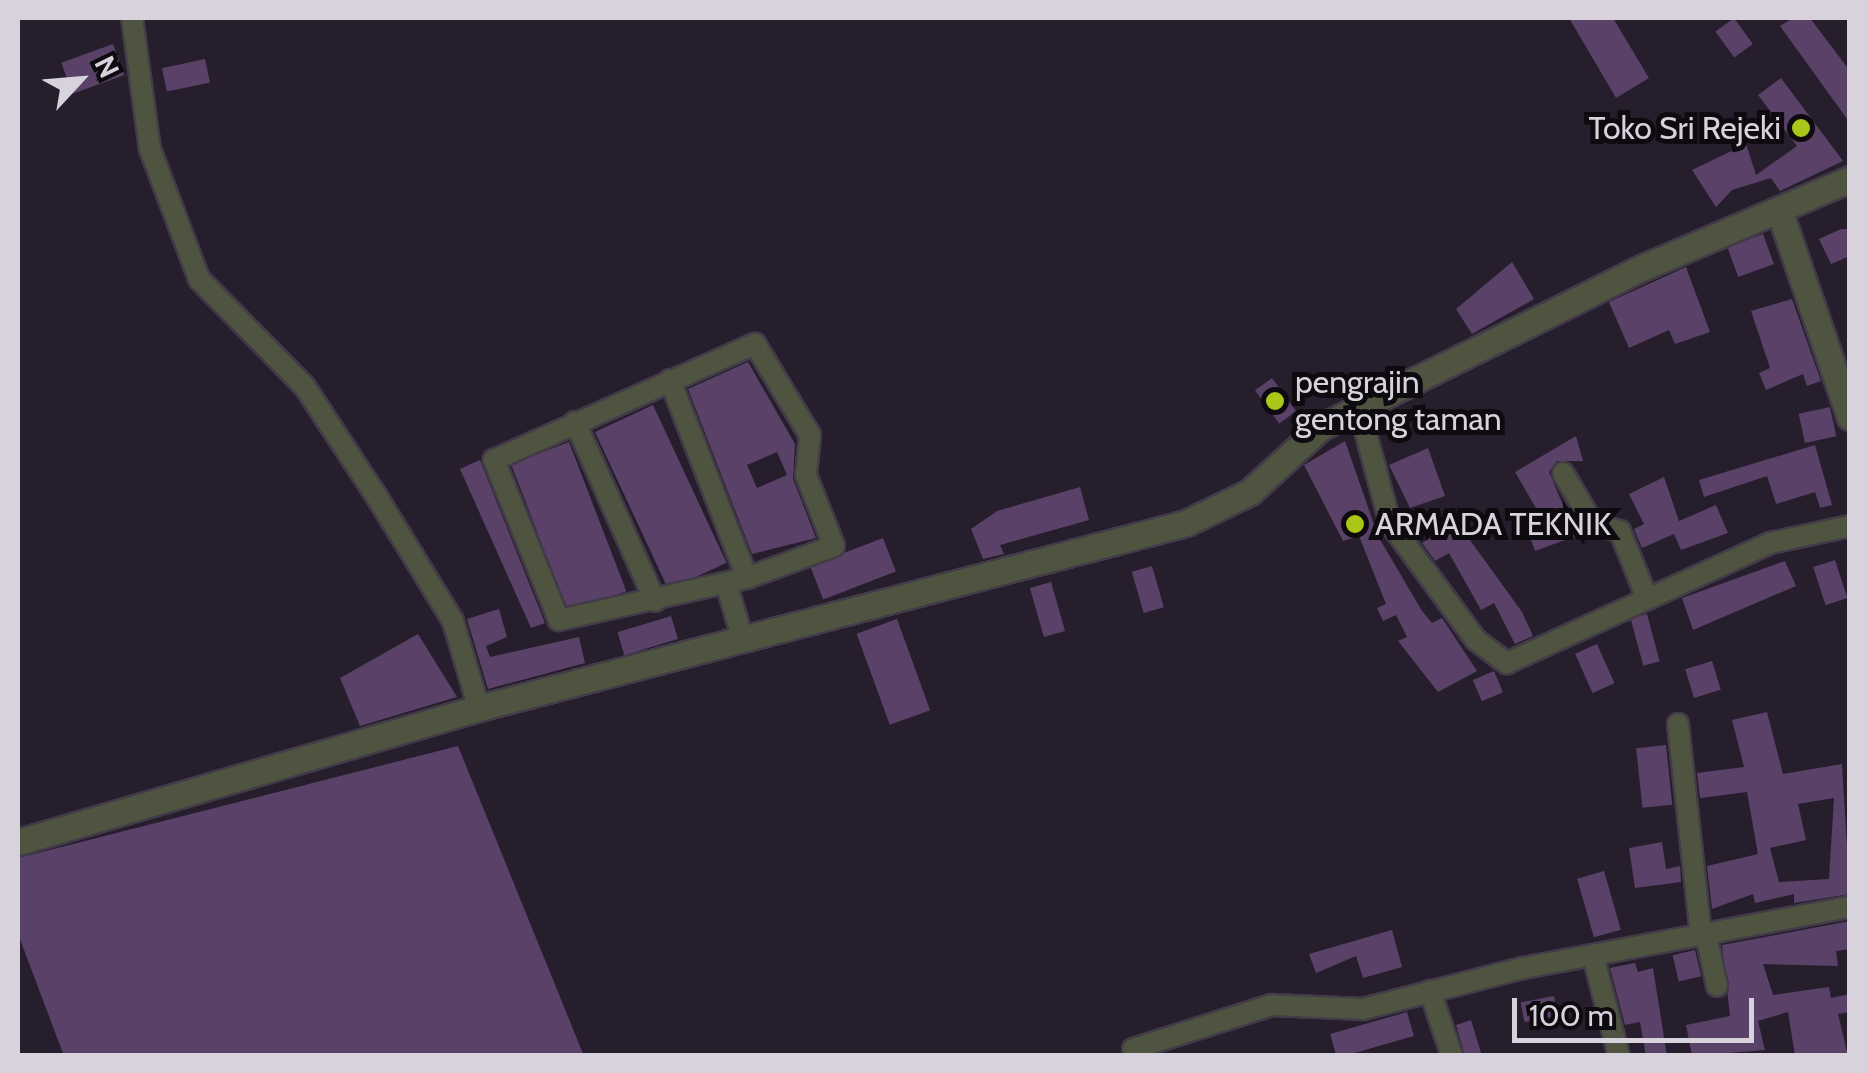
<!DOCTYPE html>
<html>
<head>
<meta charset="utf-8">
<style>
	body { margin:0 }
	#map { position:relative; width:1867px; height:1073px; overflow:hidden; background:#261e2c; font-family:Cabin,sans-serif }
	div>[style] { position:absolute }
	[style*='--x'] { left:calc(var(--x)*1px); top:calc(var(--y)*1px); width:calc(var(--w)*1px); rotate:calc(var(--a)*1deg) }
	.building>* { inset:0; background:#594168; transform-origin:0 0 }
	.roads { filter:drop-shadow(2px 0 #423b48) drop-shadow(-2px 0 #423b48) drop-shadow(0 2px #423b48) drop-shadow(0 -2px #423b48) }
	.minor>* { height:20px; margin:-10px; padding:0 10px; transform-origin:10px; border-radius:10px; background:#4f5441 }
	.tertiary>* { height:25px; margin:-12.5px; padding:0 12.5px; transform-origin:12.5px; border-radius:12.5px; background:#4f5441 }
	.dots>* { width:28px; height:28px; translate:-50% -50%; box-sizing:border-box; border:5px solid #0d0a10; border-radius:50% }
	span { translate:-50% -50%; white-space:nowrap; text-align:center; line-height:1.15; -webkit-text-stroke:10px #0d0a10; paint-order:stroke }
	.poi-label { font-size:32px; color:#d7d2db }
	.right { translate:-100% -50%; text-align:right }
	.left { translate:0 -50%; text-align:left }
	.frame { position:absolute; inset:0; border:20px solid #d7d2db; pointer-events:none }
	.north { position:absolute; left:30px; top:30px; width:100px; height:100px; -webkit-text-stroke:8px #0d0a10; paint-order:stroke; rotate:64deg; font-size:28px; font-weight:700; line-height:40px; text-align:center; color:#d7d2db }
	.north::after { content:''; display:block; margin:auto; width:35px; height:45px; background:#d7d2db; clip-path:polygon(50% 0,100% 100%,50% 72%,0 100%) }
	.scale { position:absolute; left:1512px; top:998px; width:242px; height:45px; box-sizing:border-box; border:5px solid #d7d2db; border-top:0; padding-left:12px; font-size:30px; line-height:35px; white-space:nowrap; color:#d7d2db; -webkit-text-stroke:8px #0d0a10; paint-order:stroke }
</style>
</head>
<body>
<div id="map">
	<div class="building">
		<div style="clip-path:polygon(1569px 18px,1613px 18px,1649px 78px,1616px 98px)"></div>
		<div style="left:1734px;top:18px;width:32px;height:23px;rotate:54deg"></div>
		<div style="clip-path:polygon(1793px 18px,1810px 18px,1850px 71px,1850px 123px,1780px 26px)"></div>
		<div style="left:113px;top:44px;width:33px;height:55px;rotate:70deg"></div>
		<div style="left:205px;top:59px;width:24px;height:44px;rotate:78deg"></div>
		<div style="clip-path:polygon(1781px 78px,1843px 161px,1780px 191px,1771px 178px,1732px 190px,1716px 207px,1692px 170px,1746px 144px,1756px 175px,1797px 146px,1758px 95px)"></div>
		<div style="clip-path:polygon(1841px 229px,1850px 229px,1850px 256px,1831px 264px,1819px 239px)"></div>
		<div style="left:1763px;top:234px;width:32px;height:38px;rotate:70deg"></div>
		<div style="clip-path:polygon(1512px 262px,1534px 299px,1472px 334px,1456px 309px)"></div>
		<div style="clip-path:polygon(1686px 267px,1710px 332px,1675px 344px,1669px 330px,1629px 348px,1609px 302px)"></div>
		<div style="clip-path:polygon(1792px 299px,1821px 381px,1807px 386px,1803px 374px,1766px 390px,1759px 373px,1770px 368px,1751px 311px)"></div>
		<div style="clip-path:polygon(evenodd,748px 362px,795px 444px,793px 479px,816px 538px,752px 554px,688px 389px,748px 362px,777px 452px,787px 475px,757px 488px,747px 465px,777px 452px)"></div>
		<div style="left:1272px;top:378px;width:41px;height:21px;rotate:54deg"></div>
		<div style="left:653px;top:405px;width:174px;height:64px;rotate:65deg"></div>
		<div style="left:1830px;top:407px;width:30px;height:32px;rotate:78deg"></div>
		<div style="clip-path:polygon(1576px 436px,1583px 461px,1557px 461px,1549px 472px,1576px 536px,1535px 551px,1525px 523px,1541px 517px,1515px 472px)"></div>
		<div style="clip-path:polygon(1345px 441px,1378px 536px,1422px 611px,1432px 623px,1442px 618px,1477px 671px,1438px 692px,1398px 641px,1407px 637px,1396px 615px,1383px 621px,1377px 608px,1386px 604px,1359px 536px,1343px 541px,1304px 465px)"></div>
		<div style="left:569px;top:442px;width:160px;height:62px;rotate:69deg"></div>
		<div style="clip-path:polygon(1815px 445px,1832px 505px,1820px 508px,1815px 492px,1776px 504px,1767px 476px,1704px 497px,1699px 480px)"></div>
		<div style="clip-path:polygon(1428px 448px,1445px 496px,1410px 508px,1389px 465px)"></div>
		<div style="clip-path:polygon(480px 460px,545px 623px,531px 628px,460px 469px)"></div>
		<div style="clip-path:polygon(1664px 477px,1679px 521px,1716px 505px,1728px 533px,1681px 550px,1674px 534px,1642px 548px,1634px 529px,1644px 524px,1629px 494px)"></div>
		<div style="clip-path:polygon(1080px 487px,1089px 520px,1000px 545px,1004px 554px,983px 559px,971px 529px,997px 511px)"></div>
		<div style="clip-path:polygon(1457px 522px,1522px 612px,1533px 636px,1515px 644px,1494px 603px,1481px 610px,1449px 553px,1435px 561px,1422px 543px)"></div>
		<div style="left:883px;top:538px;width:36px;height:78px;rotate:69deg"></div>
		<div style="left:1835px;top:560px;width:40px;height:23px;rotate:72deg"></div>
		<div style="clip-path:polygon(1785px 561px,1796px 586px,1693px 630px,1682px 598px)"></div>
		<div style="left:1152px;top:566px;width:43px;height:21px;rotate:74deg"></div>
		<div style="left:1051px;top:582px;width:51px;height:22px;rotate:74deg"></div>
		<div style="clip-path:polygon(499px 609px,507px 637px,486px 646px,490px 657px,579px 637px,585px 663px,488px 689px,467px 619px)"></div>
		<div style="left:1647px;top:614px;width:49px;height:17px;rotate:75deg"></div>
		<div style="left:671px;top:616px;width:24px;height:56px;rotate:73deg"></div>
		<div style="left:897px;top:619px;width:97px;height:43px;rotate:70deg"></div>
		<div style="clip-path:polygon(418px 634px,457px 697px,360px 726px,340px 678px)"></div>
		<div style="left:1597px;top:644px;width:43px;height:24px;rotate:66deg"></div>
		<div style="left:1712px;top:661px;width:30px;height:28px;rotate:73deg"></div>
		<div style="left:1494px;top:671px;width:23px;height:23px;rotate:67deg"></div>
		<div style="clip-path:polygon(evenodd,1767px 712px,1783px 774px,1842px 764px,1850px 894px,1794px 903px,1794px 894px,1755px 903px,1753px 894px,1712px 909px,1707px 866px,1758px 854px,1747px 792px,1700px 798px,1697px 773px,1744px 767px,1732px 720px,1767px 712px,1834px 798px,1829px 879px,1779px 882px,1770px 848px,1806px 840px,1798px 804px,1834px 798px)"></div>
		<div style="left:1666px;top:745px;width:60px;height:30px;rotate:84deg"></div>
		<div style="clip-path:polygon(458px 746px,584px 1056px,64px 1056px,18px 934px,18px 858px)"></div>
		<div style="clip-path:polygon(1662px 842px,1666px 869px,1680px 866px,1681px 882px,1635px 888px,1629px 848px)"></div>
		<div style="left:1604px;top:871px;width:61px;height:28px;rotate:74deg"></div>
		<div style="clip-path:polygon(1850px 921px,1850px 949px,1836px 951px,1838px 966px,1763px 964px,1773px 995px,1829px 987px,1831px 998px,1850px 994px,1850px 1012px,1838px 1014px,1848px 1056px,1795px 1056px,1788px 1012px,1758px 1021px,1765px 1050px,1692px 1056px,1686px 1025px,1730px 1016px,1722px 945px)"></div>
		<div style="clip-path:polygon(1392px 930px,1402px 967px,1363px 978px,1356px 956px,1316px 973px,1309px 954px)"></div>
		<div style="left:1695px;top:950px;width:27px;height:23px;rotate:77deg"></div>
		<div style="clip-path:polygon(1635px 963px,1638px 972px,1653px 968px,1667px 1056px,1646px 1056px,1640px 1022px,1625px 1025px,1610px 968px)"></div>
		<div style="left:1554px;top:996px;width:20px;height:34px;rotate:79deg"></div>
		<div style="left:1407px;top:1012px;width:25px;height:80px;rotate:74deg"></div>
		<div style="clip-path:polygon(1471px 1020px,1482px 1056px,1465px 1056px,1456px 1025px)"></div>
	</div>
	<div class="roads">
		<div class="minor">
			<div style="--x:132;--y:18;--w:132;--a:82.2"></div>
			<div style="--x:150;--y:149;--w:139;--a:69.3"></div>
			<div style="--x:199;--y:279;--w:151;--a:45.5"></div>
			<div style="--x:305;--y:387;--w:131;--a:56.8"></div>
			<div style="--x:377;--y:497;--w:145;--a:58.5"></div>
			<div style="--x:453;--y:621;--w:91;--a:73.4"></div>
			<div style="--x:755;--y:344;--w:106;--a:58.9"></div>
			<div style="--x:810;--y:435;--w:40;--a:95.7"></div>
			<div style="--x:806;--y:475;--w:76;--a:68.5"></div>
			<div style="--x:834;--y:546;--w:93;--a:159.8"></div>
			<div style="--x:747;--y:578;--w:193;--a:167.4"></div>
			<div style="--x:559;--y:620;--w:173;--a:-112.1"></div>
			<div style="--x:494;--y:460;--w:286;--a:-24"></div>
			<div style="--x:670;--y:380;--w:212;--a:68.7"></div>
			<div style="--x:1359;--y:408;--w:119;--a:74.9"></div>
			<div style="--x:1390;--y:523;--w:145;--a:53.7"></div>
			<div style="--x:1476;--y:640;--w:39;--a:37"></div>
			<div style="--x:1507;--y:663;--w:289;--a:-24.5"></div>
			<div style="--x:1770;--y:543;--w:82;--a:-12"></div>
			<div style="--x:575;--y:422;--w:196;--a:65.9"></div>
			<div style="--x:1563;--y:473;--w:59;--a:59.5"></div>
			<div style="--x:1593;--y:524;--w:28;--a:15"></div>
			<div style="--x:1620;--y:531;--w:70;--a:68.2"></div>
			<div style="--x:726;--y:583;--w:59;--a:73.4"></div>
			<div style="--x:1678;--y:724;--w:212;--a:83.8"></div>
			<div style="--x:1706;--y:935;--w:52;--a:77.8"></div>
			<div style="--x:1593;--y:955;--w:104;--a:75.6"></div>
			<div style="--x:1430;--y:991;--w:69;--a:71.3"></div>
			<div style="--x:1133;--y:1049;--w:146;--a:-17.6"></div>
			<div style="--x:1272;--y:1005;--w:91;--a:2.5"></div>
			<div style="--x:1363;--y:1009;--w:165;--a:-14.4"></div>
			<div style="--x:1523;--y:968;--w:333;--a:-10.6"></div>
		</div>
		<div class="tertiary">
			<div style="--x:1779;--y:210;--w:219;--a:71.1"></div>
			<div style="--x:18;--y:842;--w:480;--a:-16.2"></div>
			<div style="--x:479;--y:708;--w:731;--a:-14.66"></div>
			<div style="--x:1186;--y:523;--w:71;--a:-25.8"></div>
			<div style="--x:1250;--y:492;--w:96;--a:-42.5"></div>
			<div style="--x:1321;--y:427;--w:355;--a:-26.4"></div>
			<div style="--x:1639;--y:269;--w:229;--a:-23.1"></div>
		</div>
	</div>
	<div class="dots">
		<div style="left:1801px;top:128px;background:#aac717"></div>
		<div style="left:1275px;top:401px;background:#aac717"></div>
		<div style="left:1355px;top:524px;background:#aac717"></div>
	</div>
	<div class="poi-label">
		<span class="right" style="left:1781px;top:128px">Toko Sri Rejeki</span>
		<span class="left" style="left:1295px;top:401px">pengrajin<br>gentong taman</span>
		<span class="left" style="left:1375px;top:524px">ARMADA TEKNIK</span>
	</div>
	<div class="frame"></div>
	<div class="north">N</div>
	<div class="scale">100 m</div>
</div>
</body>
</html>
